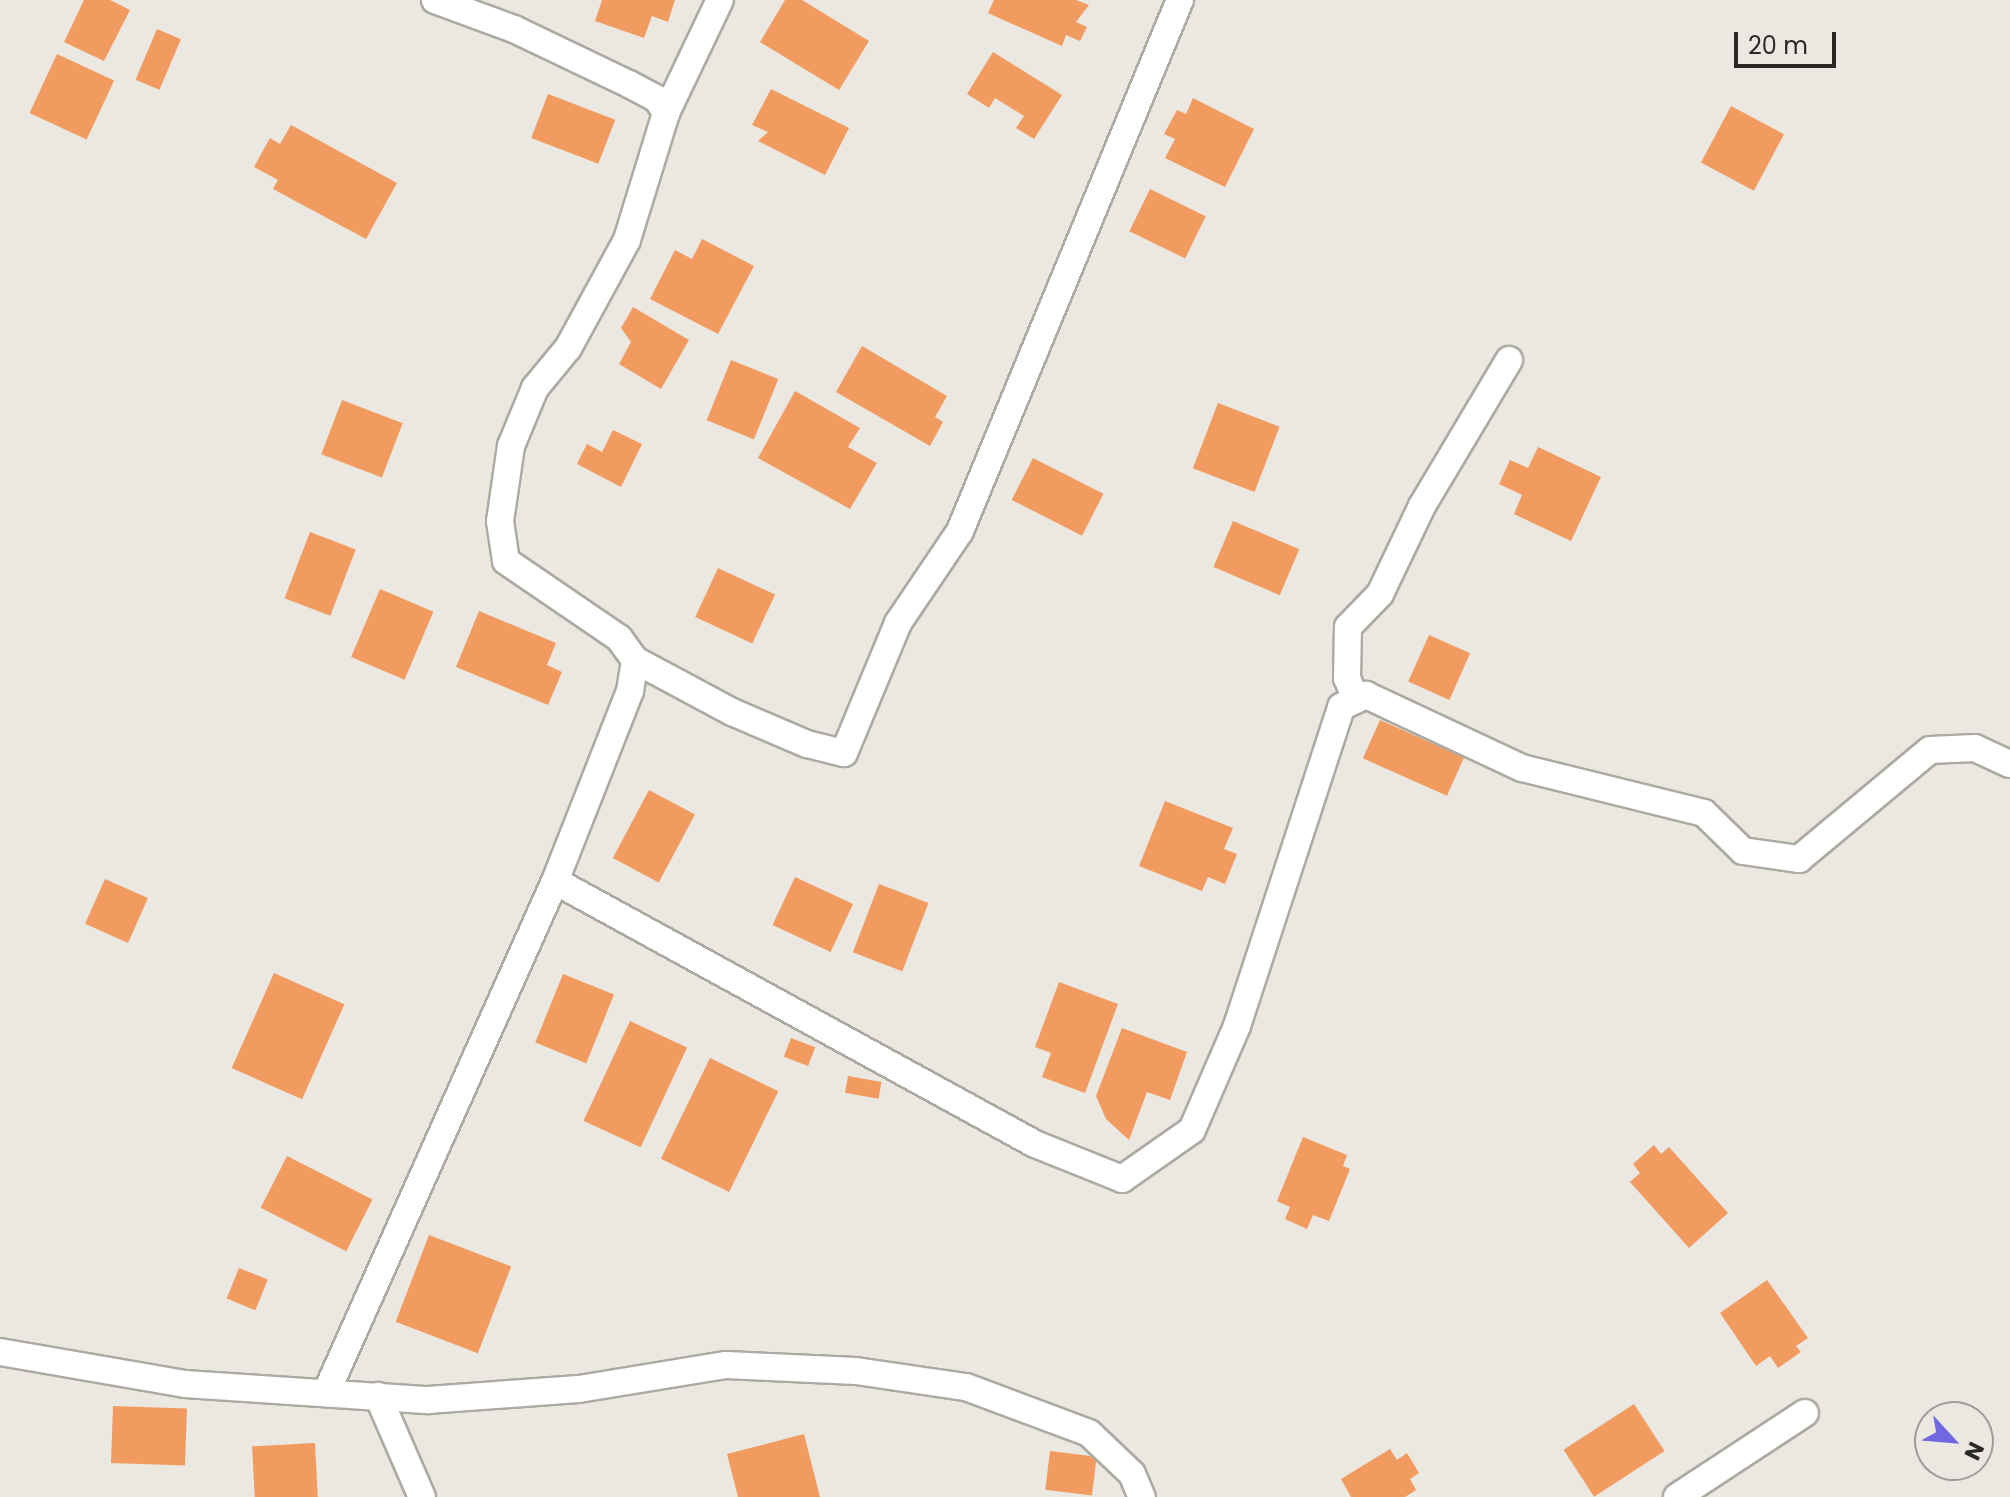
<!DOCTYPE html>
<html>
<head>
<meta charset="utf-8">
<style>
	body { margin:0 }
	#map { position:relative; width:2010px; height:1497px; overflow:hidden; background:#eae8e0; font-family:Poppins,sans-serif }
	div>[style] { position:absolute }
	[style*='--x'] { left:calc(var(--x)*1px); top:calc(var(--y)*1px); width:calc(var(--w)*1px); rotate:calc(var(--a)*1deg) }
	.building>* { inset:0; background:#f19b60; transform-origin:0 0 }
	.roads { filter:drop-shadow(2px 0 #acaaa2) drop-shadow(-2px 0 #acaaa2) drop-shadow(0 2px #acaaa2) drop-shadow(0 -2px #acaaa2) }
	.street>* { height:26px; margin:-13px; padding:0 13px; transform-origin:13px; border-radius:13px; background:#fff }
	span { translate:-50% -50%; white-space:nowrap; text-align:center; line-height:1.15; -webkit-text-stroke:8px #eae8e0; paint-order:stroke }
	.north { position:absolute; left:1914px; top:1401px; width:80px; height:80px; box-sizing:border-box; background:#eae8e0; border:2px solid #9d9c96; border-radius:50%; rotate:116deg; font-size:22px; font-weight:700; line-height:32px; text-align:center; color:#2a2926 }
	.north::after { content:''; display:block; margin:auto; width:28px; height:36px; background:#7067e1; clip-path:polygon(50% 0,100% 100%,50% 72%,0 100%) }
	.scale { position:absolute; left:1734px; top:32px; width:102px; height:36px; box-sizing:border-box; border:4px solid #2a2926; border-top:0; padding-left:10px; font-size:24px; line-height:28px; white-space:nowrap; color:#2a2926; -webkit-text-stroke:6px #eae8e0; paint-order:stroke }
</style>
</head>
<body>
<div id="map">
	<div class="building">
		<div style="clip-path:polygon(84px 0,110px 0,130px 10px,104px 61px,64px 42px)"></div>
		<div style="clip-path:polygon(602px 0,675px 0,668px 22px,652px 16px,644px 38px,595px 21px)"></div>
		<div style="clip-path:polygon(785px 0,802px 0,869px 41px,839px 90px,760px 42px)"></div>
		<div style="clip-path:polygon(994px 0,1076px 0,1089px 5px,1076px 22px,1087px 27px,1080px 41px,1066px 35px,1062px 46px,988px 13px)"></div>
		<div style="left:157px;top:29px;width:26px;height:55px;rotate:23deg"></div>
		<div style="clip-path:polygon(993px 52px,1062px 95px,1034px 139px,1016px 128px,1024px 116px,995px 98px,989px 108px,967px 94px)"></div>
		<div style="left:57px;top:54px;width:63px;height:65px;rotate:25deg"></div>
		<div style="clip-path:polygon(771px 89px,849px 128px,825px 175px,758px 141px,768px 132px,752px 125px)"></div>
		<div style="left:548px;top:94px;width:72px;height:47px;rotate:21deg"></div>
		<div style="clip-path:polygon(1193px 98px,1254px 129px,1225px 187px,1165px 158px,1175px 139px,1164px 134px,1177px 110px,1186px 114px)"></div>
		<div style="left:1731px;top:106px;width:60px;height:64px;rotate:28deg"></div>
		<div style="clip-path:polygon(291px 125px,397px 183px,366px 239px,273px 189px,278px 180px,254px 167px,270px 138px,280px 144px)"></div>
		<div style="left:1150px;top:189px;width:62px;height:47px;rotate:26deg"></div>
		<div style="clip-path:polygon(702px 239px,754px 266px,718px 334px,650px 299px,675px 250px,692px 259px)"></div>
		<div style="clip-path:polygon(633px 307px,689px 340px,661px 389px,619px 364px,631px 342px,621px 328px)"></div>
		<div style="clip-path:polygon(862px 346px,947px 396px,935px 417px,943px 422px,930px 446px,836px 392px)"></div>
		<div style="left:731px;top:360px;width:51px;height:65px;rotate:22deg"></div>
		<div style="clip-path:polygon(795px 391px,860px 428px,848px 447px,877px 463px,850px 509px,758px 458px)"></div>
		<div style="left:342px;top:400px;width:65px;height:58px;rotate:21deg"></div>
		<div style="left:1218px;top:403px;width:66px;height:70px;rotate:21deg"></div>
		<div style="clip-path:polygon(613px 430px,642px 444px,621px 487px,577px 464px,587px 444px,602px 452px)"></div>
		<div style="clip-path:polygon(1538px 447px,1601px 477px,1571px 541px,1514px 514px,1522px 495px,1499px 484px,1510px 460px,1528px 468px)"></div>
		<div style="left:1033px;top:458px;width:79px;height:47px;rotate:27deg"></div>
		<div style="left:1233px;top:521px;width:72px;height:50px;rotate:23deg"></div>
		<div style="left:310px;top:532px;width:49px;height:71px;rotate:21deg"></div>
		<div style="left:718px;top:568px;width:63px;height:54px;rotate:25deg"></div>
		<div style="left:380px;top:589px;width:58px;height:74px;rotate:23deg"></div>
		<div style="clip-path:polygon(479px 611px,556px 643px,547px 665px,562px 672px,548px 705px,456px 667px)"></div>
		<div style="left:1429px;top:635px;width:45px;height:51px;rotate:24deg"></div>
		<div style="left:1380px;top:720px;width:92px;height:42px;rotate:24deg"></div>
		<div style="left:649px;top:790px;width:52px;height:77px;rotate:28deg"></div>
		<div style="clip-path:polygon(1165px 801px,1233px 828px,1224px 849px,1237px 854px,1225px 884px,1208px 877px,1202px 891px,1139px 866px)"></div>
		<div style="left:795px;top:877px;width:64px;height:53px;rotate:25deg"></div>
		<div style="left:105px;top:879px;width:47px;height:49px;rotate:24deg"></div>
		<div style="left:879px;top:884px;width:53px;height:73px;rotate:21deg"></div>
		<div style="left:274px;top:973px;width:77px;height:104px;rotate:24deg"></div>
		<div style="left:563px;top:974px;width:55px;height:74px;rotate:22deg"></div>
		<div style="clip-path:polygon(1059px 982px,1118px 1004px,1085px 1093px,1042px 1077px,1051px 1053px,1035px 1047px)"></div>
		<div style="left:630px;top:1021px;width:63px;height:110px;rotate:25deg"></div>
		<div style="clip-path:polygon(1122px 1028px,1187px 1052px,1170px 1100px,1147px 1092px,1129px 1140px,1106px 1119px,1096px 1096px)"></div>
		<div style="left:791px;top:1038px;width:26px;height:20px;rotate:21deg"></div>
		<div style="left:710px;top:1058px;width:76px;height:112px;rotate:26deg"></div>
		<div style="left:848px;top:1076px;width:34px;height:17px;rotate:10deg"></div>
		<div style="clip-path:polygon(1303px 1137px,1347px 1155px,1343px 1166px,1350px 1169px,1329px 1221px,1313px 1215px,1307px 1229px,1285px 1219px,1290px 1207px,1277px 1201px)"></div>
		<div style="clip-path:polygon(1654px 1145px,1661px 1154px,1669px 1147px,1728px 1213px,1689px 1248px,1630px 1182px,1640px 1173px,1633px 1164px)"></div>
		<div style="left:287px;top:1156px;width:96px;height:58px;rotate:27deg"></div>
		<div style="left:429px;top:1235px;width:88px;height:93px;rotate:21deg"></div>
		<div style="left:239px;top:1268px;width:31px;height:33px;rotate:22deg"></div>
		<div style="clip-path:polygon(1767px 1280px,1808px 1338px,1796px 1346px,1801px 1352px,1778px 1368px,1770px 1356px,1756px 1366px,1720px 1313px)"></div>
		<div style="left:1634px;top:1404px;width:56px;height:84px;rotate:57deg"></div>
		<div style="left:113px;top:1406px;width:74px;height:57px;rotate:2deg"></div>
		<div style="clip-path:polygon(804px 1434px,820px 1497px,738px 1497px,727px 1454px)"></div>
		<div style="left:315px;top:1443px;width:54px;height:63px;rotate:87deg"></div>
		<div style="clip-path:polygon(1390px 1449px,1397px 1460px,1407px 1453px,1419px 1473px,1410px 1479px,1416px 1490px,1405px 1497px,1351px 1497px,1341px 1479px)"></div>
		<div style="left:1050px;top:1451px;width:47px;height:39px;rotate:7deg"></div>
	</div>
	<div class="roads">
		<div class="street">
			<div style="--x:435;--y:0;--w:84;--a:20.2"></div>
			<div style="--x:514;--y:29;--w:127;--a:25.6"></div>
			<div style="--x:629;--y:84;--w:32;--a:28"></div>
			<div style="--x:657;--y:99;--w:17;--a:57"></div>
			<div style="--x:666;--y:113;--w:133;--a:107.1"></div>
			<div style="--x:627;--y:240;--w:123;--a:118.6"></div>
			<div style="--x:568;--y:348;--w:52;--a:129.5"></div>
			<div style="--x:535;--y:388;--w:63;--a:112.5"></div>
			<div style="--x:511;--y:446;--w:76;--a:98.3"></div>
			<div style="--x:500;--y:521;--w:40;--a:81.5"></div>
			<div style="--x:506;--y:561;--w:137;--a:34.3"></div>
			<div style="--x:619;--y:638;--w:27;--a:54"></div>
			<div style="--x:635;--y:660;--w:31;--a:99"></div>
			<div style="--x:630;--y:691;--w:204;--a:111.5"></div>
			<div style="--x:666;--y:113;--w:125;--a:-64.5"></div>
			<div style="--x:635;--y:660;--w:110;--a:28.2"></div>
			<div style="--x:732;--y:712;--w:82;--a:23.1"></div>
			<div style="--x:807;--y:744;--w:38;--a:14"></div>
			<div style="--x:844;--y:753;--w:141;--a:-67.4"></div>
			<div style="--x:898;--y:623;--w:111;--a:-56"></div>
			<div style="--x:960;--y:531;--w:575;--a:-67.5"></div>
			<div style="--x:1356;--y:700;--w:24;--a:-112"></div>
			<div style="--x:1347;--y:678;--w:51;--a:-88.9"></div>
			<div style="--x:1348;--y:627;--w:46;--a:-45.9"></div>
			<div style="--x:1380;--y:594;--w:98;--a:-64.5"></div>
			<div style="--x:1422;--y:506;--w:170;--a:-59.2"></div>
			<div style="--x:0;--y:1352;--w:188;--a:9.8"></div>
			<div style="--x:185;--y:1384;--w:244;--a:3.8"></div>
			<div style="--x:428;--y:1400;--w:151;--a:-4.2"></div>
			<div style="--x:579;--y:1389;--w:149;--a:-9.3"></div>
			<div style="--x:726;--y:1365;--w:130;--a:2.6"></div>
			<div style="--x:856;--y:1371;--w:111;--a:8.3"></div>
			<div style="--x:966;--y:1387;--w:131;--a:20.5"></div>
			<div style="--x:1089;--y:1433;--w:59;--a:43.6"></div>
			<div style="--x:1132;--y:1474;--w:25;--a:67"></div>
			<div style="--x:326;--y:1393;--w:561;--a:-65.9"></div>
			<div style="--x:555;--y:881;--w:547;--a:28.72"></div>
			<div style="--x:1035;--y:1144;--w:94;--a:21.9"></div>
			<div style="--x:1122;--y:1179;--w:85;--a:-35"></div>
			<div style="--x:1192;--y:1130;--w:113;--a:-66.6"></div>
			<div style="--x:1237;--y:1026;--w:336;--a:-71.9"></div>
			<div style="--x:1341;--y:707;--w:28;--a:-26"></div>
			<div style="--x:1366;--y:695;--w:172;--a:25.1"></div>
			<div style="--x:1522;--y:768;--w:187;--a:13.9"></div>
			<div style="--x:1704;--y:813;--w:54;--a:44.3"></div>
			<div style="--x:1743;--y:851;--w:57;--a:8.1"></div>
			<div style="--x:1799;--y:859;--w:170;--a:-39.8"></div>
			<div style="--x:1930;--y:750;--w:45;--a:-2.5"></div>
			<div style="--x:1975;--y:748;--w:38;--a:25"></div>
			<div style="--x:378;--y:1396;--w:110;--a:66.5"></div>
			<div style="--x:1677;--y:1497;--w:153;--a:-33.3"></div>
		</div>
	</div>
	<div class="north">N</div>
	<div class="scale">20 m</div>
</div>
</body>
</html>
